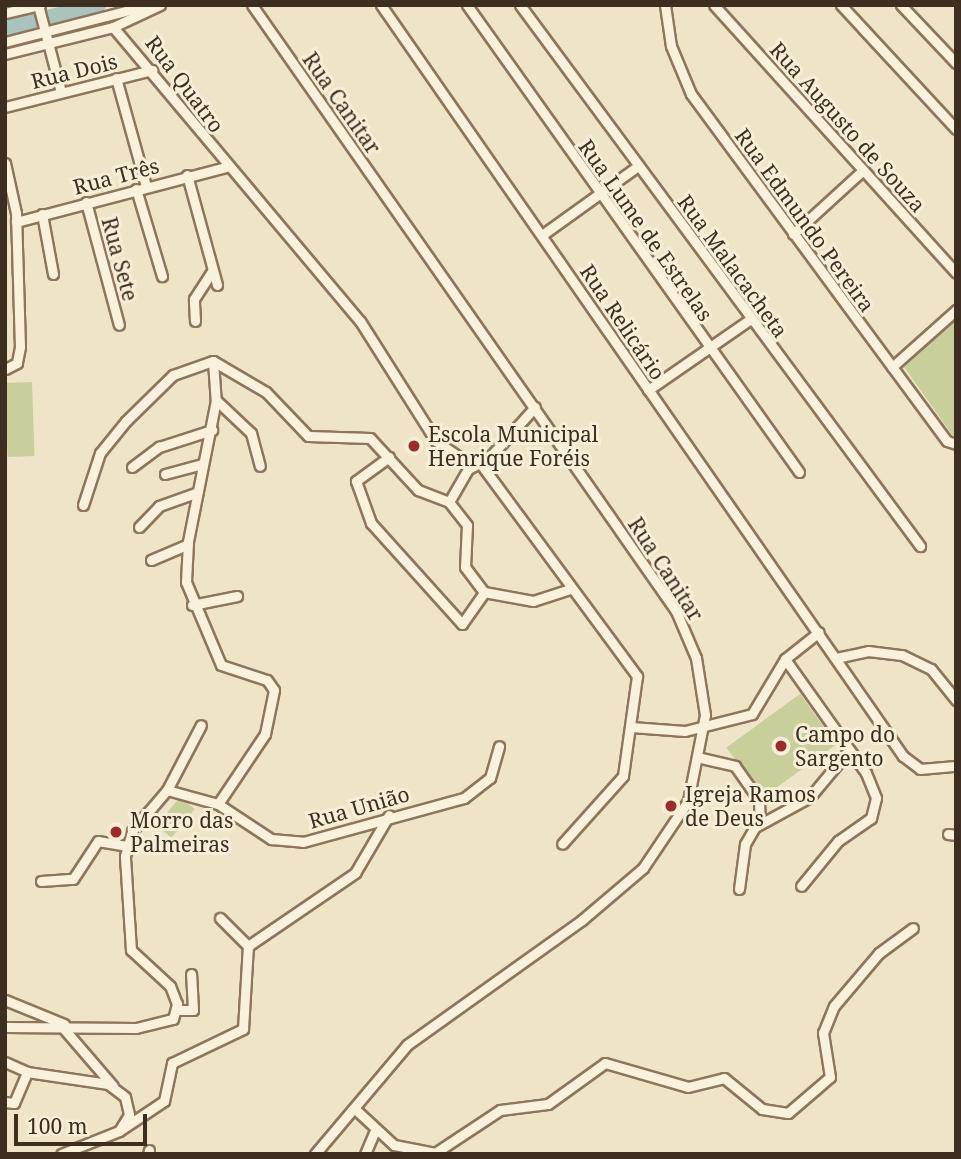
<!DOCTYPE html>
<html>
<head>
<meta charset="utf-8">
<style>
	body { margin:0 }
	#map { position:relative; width:961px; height:1159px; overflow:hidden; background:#f0e4c8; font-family:"Noto Serif",serif }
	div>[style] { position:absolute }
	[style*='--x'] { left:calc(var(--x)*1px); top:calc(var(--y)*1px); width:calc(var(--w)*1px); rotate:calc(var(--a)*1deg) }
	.green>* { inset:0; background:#c9cf9b; transform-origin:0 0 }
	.river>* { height:16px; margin:-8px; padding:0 8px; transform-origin:8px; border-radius:8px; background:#a9c4bc }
	.roads { filter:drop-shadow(2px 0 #8d765c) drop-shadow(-2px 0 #8d765c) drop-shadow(0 2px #8d765c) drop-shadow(0 -2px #8d765c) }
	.street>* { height:9px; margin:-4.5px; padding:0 4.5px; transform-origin:4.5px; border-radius:4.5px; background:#faf1dc }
	.dots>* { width:19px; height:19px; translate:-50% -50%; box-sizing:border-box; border:4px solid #f7eed8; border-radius:50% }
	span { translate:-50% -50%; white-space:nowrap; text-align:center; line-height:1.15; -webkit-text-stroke:6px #f7eed8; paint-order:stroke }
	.street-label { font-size:21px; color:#3d2e20 }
	.poi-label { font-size:21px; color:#3d2e20 }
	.left { translate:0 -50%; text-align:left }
	.frame { position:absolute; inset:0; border:7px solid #3d2e20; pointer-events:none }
	.scale { position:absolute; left:14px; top:1114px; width:133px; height:32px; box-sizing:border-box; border:4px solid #3d2e20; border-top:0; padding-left:9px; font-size:21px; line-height:24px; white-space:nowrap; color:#3d2e20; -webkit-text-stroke:5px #f7eed8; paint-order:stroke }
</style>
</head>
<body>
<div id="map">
	<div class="green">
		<div style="clip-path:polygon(956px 320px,956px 440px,904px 367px)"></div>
		<div style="left:32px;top:382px;width:74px;height:27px;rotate:88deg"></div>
		<div style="left:800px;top:694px;width:62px;height:91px;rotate:54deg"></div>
		<div style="left:180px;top:797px;width:19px;height:37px;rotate:39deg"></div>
	</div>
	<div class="river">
		<div style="--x:5;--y:29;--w:96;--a:-14.5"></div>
	</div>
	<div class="roads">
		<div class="street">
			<div style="--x:38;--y:5;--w:90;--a:75.2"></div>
			<div style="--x:252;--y:5;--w:740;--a:55.02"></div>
			<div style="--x:676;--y:611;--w:51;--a:66.9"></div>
			<div style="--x:696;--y:658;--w:58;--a:81"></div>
			<div style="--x:705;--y:715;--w:88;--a:101.2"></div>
			<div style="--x:688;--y:801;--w:81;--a:123.9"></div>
			<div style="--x:643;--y:868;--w:80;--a:139.6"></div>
			<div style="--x:582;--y:920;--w:215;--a:144.5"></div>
			<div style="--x:407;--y:1045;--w:143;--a:130.2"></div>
			<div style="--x:381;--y:5;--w:915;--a:55.2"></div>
			<div style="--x:903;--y:756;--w:21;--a:37"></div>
			<div style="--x:920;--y:769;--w:36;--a:-5"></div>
			<div style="--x:467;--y:5;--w:573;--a:54.59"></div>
			<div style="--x:520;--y:5;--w:673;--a:53.52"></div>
			<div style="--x:665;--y:5;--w:41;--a:81.7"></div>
			<div style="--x:671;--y:46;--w:52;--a:67.4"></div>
			<div style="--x:691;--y:94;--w:431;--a:53.6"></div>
			<div style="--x:947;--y:441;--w:9;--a:18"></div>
			<div style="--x:714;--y:5;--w:361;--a:47.9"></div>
			<div style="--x:841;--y:5;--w:169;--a:47.2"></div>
			<div style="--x:901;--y:5;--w:80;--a:46.5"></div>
			<div style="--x:5;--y:13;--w:36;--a:-13"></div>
			<div style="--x:113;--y:27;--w:384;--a:50"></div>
			<div style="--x:360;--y:321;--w:142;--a:57.7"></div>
			<div style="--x:436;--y:441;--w:44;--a:34.8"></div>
			<div style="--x:5;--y:42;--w:149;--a:-14.4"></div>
			<div style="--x:5;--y:54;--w:111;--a:-14"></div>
			<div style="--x:113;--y:27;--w:52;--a:-25.1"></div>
			<div style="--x:116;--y:78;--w:112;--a:74.5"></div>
			<div style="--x:5;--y:107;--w:152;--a:-14.1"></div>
			<div style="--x:5;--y:163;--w:51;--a:77.6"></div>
			<div style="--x:16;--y:213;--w:134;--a:88.3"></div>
			<div style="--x:20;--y:347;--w:16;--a:101"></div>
			<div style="--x:17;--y:363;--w:13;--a:153"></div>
			<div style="--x:187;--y:175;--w:114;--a:74.7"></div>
			<div style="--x:136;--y:189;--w:91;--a:73.4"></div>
			<div style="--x:86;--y:202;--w:127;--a:75"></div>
			<div style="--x:42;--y:214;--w:61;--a:79.6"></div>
			<div style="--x:16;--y:222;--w:216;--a:-14.7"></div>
			<div style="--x:793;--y:234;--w:95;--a:-42.4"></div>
			<div style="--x:542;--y:235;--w:118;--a:-35.7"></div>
			<div style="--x:195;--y:321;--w:22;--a:-93"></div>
			<div style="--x:194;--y:299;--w:33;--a:-57"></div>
			<div style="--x:213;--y:361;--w:39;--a:86"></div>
			<div style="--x:216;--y:400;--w:145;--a:101.2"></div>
			<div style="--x:188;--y:542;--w:40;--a:92.9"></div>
			<div style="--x:186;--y:582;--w:90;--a:67.1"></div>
			<div style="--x:221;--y:665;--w:48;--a:18.1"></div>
			<div style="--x:267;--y:680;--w:12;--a:55"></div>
			<div style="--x:274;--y:690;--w:45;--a:101.6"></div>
			<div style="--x:265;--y:734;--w:84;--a:123.9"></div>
			<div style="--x:892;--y:367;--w:86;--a:-41.7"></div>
			<div style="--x:648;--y:390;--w:123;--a:-34.7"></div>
			<div style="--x:216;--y:400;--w:48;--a:43.3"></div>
			<div style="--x:251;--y:433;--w:34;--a:75"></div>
			<div style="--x:389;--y:457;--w:41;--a:144"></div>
			<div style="--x:356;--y:481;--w:45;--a:70.3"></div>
			<div style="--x:371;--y:523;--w:136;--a:48"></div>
			<div style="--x:462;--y:624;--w:39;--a:-55"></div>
			<div style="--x:480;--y:463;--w:265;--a:53.6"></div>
			<div style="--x:637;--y:676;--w:101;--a:98"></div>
			<div style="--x:623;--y:776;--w:91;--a:131.9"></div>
			<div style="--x:132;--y:467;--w:34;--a:-37"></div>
			<div style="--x:159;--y:447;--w:56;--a:-17.8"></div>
			<div style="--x:165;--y:474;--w:39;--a:-15"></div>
			<div style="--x:449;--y:502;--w:38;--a:-60"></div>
			<div style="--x:468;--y:469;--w:22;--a:-27"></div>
			<div style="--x:488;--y:459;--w:70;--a:-47.9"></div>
			<div style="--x:83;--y:505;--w:55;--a:-71.9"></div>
			<div style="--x:100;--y:453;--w:41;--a:-50.9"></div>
			<div style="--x:126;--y:421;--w:66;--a:-44.4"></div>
			<div style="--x:173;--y:375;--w:42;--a:-19.3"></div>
			<div style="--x:213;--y:361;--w:61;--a:30.3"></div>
			<div style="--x:266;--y:392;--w:61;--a:46.3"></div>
			<div style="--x:308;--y:436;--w:62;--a:1.8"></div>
			<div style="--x:370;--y:438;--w:71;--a:47.3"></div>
			<div style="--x:418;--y:490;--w:33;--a:21"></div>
			<div style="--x:449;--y:502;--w:29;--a:52"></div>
			<div style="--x:467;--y:525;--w:42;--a:92.7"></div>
			<div style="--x:465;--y:567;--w:31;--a:53"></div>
			<div style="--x:484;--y:592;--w:50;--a:10.4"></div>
			<div style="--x:533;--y:601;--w:39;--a:-18"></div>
			<div style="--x:139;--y:527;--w:29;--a:-46"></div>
			<div style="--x:159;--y:506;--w:41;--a:-19.7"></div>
			<div style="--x:151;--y:560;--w:39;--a:-23"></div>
			<div style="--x:192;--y:605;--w:46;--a:-11.3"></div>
			<div style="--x:836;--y:658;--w:33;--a:-12"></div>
			<div style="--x:868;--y:651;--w:34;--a:7"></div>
			<div style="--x:902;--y:655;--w:32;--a:26"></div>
			<div style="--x:931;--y:669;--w:40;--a:51"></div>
			<div style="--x:785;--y:659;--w:140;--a:54.6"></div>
			<div style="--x:866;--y:773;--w:27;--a:68"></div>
			<div style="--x:876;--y:798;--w:21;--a:104"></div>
			<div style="--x:871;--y:818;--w:40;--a:145.1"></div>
			<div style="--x:838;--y:841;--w:58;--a:129.4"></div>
			<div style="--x:631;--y:727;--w:54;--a:4.2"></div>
			<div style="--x:685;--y:731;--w:69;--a:-14.2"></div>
			<div style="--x:752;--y:714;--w:64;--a:-59"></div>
			<div style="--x:785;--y:659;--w:43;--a:-38.5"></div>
			<div style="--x:701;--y:758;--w:35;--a:13"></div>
			<div style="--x:735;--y:766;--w:42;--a:54.8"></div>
			<div style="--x:759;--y:800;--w:23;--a:88"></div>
			<div style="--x:167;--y:790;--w:53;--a:15.4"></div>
			<div style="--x:218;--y:804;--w:64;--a:33.4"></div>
			<div style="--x:271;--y:839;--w:32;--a:5"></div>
			<div style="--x:303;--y:842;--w:167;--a:-15.3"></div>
			<div style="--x:464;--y:798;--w:33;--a:-38"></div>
			<div style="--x:490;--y:778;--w:33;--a:-74"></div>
			<div style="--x:167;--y:790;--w:73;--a:-62.4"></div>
			<div style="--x:948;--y:834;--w:8;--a:7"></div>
			<div style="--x:41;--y:881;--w:32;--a:-4"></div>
			<div style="--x:73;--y:879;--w:45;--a:-56.7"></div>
			<div style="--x:98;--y:841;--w:27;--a:10"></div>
			<div style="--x:739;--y:889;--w:45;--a:-82.4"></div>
			<div style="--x:745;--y:844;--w:20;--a:-60"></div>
			<div style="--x:755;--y:827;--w:63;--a:-28.6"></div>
			<div style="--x:810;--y:797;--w:61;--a:-50.3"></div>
			<div style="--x:220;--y:918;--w:40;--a:45"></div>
			<div style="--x:5;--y:1000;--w:64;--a:22.1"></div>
			<div style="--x:177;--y:1010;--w:16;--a:0"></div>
			<div style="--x:193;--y:1010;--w:36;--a:-93"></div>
			<div style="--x:5;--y:1027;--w:131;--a:0.4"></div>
			<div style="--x:136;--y:1028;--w:38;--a:-14"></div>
			<div style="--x:173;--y:1019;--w:16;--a:-75"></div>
			<div style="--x:177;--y:1004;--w:19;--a:-111"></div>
			<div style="--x:170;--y:986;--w:53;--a:-137.3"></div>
			<div style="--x:131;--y:950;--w:94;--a:-93.7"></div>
			<div style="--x:125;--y:856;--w:26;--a:-74"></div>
			<div style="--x:132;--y:831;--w:54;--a:-49.5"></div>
			<div style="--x:64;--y:1029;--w:75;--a:49.3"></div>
			<div style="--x:5;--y:1062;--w:24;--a:24"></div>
			<div style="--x:27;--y:1072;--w:82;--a:8.4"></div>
			<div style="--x:108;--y:1084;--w:21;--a:37"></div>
			<div style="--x:125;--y:1097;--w:18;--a:77"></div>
			<div style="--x:129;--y:1115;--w:19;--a:122"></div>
			<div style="--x:119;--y:1131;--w:62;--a:158.4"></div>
			<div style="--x:5;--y:1102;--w:9;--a:6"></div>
			<div style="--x:14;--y:1103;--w:34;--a:-67"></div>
			<div style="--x:355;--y:1109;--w:53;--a:42.7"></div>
			<div style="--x:394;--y:1145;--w:42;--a:11"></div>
			<div style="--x:435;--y:1153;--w:78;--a:-33.5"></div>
			<div style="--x:500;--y:1110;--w:48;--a:-7.1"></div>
			<div style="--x:548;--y:1104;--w:70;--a:-35.7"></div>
			<div style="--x:605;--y:1063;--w:86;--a:16.1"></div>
			<div style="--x:688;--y:1087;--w:37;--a:-14"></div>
			<div style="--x:724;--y:1078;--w:49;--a:39.2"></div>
			<div style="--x:762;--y:1109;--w:26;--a:9"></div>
			<div style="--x:788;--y:1113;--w:55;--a:-40.6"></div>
			<div style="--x:830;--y:1077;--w:45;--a:-99"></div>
			<div style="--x:823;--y:1033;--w:29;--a:-68"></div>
			<div style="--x:834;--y:1006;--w:70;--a:-49.7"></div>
			<div style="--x:879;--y:953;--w:42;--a:-36.3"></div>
			<div style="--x:119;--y:1131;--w:54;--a:-33.7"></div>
			<div style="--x:164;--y:1101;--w:39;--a:-78"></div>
			<div style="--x:172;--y:1063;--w:79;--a:-25.6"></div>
			<div style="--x:243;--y:1029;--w:83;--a:-86.6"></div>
			<div style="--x:248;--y:946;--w:130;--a:-34.3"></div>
			<div style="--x:355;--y:873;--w:67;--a:-59.6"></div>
			<div style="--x:148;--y:1154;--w:4;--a:-76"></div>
			<div style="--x:365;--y:1154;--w:26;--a:-67"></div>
		</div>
	</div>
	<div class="dots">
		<div style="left:414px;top:446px;background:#9e2a2b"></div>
		<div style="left:781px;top:746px;background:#9e2a2b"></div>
		<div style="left:671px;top:806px;background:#9e2a2b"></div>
		<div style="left:116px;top:832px;background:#9e2a2b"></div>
	</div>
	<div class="street-label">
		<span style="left:74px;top:71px;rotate:-14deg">Rua Dois</span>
		<span style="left:185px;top:84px;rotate:53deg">Rua Quatro</span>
		<span style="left:342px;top:103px;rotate:55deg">Rua Canitar</span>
		<span style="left:848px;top:127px;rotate:48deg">Rua Augusto de Souza</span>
		<span style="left:116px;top:176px;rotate:-15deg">Rua Três</span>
		<span style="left:805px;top:220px;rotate:54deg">Rua Edmundo Pereira</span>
		<span style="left:646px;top:230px;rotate:55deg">Rua Lume de Estrelas</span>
		<span style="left:120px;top:259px;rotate:75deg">Rua Sete</span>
		<span style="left:733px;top:266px;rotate:54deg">Rua Malacacheta</span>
		<span style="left:623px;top:322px;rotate:56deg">Rua Relicário</span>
		<span style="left:666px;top:569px;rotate:57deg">Rua Canitar</span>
		<span style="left:359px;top:807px;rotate:-16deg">Rua União</span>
	</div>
	<div class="poi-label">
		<span class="left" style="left:428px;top:446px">Escola Municipal<br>Henrique Foréis</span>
		<span class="left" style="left:795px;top:746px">Campo do<br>Sargento</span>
		<span class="left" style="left:685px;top:806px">Igreja Ramos<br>de Deus</span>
		<span class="left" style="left:130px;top:832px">Morro das<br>Palmeiras</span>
	</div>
	<div class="frame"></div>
	<div class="scale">100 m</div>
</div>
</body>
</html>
